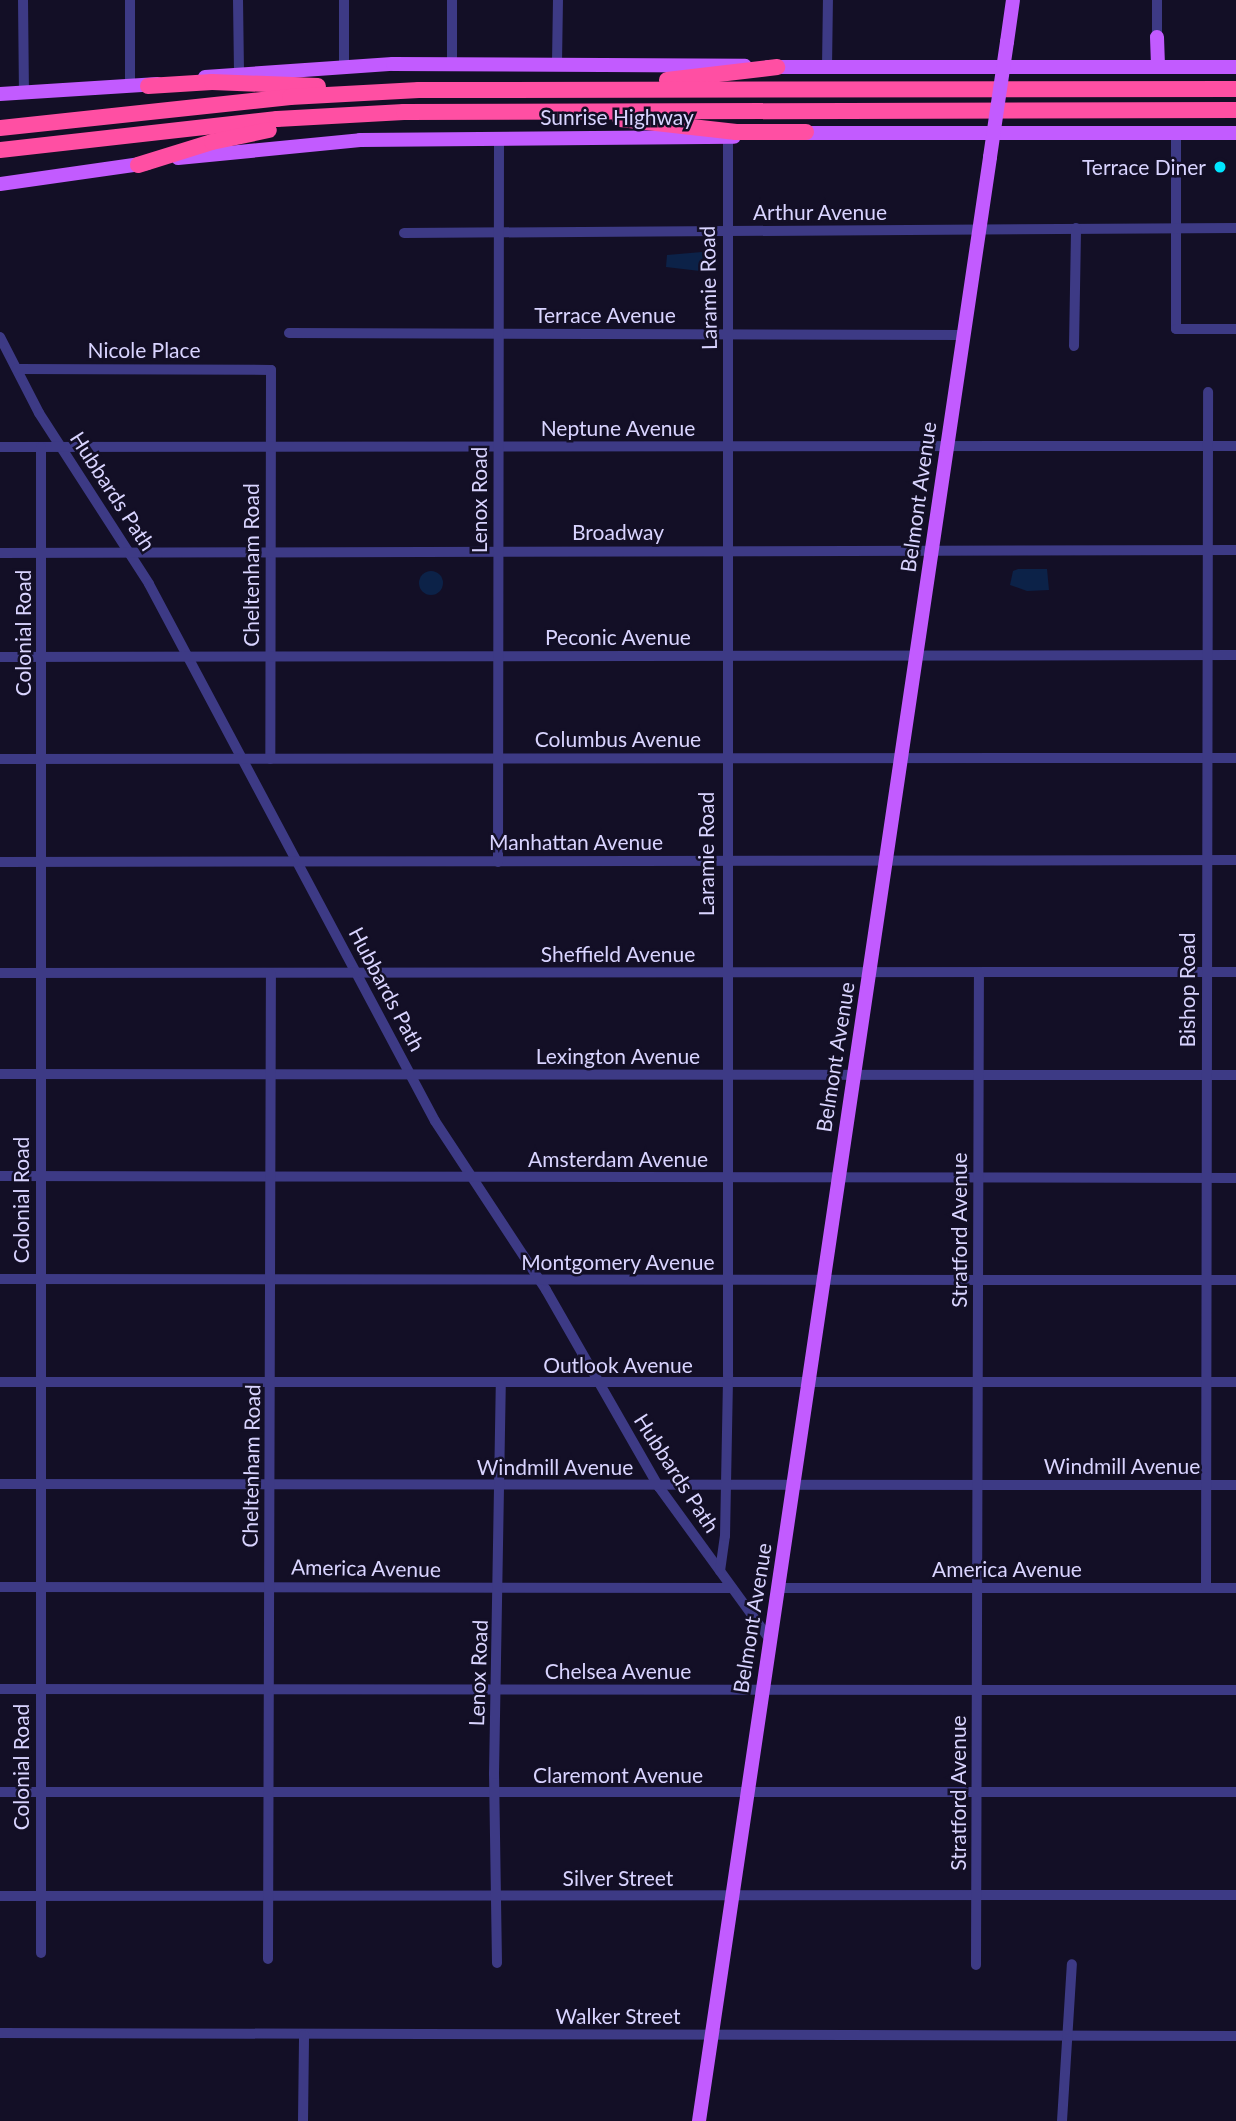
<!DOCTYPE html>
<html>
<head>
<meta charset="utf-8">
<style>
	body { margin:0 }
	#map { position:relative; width:1236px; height:2121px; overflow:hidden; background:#130f26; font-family:Lato,sans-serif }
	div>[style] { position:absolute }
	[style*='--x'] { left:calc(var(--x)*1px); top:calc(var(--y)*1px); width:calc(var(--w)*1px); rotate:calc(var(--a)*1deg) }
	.water>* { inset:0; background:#0c2248 }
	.round { border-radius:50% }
	.minor>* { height:10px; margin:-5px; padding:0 5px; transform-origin:5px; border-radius:5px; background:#3d3a85 }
	.major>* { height:14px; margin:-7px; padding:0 7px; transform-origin:7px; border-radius:7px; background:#c25bff }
	.highway>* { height:16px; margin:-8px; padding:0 8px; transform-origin:8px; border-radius:8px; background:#ff4fa3 }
	.major-bridge>* { height:14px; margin:-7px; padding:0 7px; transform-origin:7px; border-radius:7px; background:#c25bff }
	.dots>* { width:19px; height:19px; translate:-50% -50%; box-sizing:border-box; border:4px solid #130f26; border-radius:50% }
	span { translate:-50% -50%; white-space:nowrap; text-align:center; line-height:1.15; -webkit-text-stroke:5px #130f26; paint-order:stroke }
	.street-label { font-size:21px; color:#d9d4ff }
	.poi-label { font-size:21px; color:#d9d4ff }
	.right { translate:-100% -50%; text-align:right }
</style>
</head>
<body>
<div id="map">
	<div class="water">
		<div style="clip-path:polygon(702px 252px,704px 269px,700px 271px,666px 267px,667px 255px)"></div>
		<div style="clip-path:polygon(1018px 569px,1047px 569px,1049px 590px,1027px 591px,1010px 585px,1013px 571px)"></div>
		<div class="round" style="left:419px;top:571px;width:24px;height:24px"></div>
	</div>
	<div class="minor">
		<div style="--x:23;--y:0;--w:93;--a:89.4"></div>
		<div style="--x:130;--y:0;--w:87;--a:90"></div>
		<div style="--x:238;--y:0;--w:73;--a:89.2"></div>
		<div style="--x:344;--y:0;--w:66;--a:90"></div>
		<div style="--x:452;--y:0;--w:64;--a:90"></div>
		<div style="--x:1157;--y:0;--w:37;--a:90"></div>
		<div style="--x:557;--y:63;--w:63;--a:-89.1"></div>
		<div style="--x:827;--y:68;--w:68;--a:-89.2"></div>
		<div style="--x:1176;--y:132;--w:197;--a:90"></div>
		<div style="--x:1176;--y:329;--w:60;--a:0"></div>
		<div style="--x:404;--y:233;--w:832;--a:-0.34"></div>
		<div style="--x:289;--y:333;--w:675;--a:0.17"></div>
		<div style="--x:0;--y:337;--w:85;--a:62.8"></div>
		<div style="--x:39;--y:413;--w:203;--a:57.2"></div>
		<div style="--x:149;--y:584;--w:608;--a:61.96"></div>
		<div style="--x:435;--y:1121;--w:202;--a:56.7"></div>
		<div style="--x:546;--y:1290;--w:227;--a:60.2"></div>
		<div style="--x:659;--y:1487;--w:189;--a:54"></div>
		<div style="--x:1074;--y:346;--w:118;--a:-89"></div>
		<div style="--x:17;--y:369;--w:254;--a:0.2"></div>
		<div style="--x:271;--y:370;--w:389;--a:90.1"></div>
		<div style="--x:0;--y:447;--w:1236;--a:-0.05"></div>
		<div style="--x:0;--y:553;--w:1236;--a:-0.14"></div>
		<div style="--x:0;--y:657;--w:1236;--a:-0.09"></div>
		<div style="--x:0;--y:759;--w:1236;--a:-0.05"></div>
		<div style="--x:0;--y:862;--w:1236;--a:-0.09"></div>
		<div style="--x:498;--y:862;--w:724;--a:-89.92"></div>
		<div style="--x:0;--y:973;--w:1236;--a:-0.05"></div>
		<div style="--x:0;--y:1074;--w:1236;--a:0.05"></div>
		<div style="--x:0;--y:1176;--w:1236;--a:0.09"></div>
		<div style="--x:0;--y:1279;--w:1236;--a:0.05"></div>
		<div style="--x:0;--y:1382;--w:1236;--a:0"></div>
		<div style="--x:0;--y:1484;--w:1236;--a:0.05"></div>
		<div style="--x:720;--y:1571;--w:35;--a:-82"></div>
		<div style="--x:725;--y:1536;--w:162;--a:-88.9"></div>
		<div style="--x:728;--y:1374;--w:1237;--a:-90"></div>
		<div style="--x:0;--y:1587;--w:732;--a:0.08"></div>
		<div style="--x:778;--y:1588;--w:458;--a:0"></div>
		<div style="--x:1206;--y:1588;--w:1196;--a:-89.9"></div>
		<div style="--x:0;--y:1689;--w:1236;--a:0.05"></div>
		<div style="--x:0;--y:1792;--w:1236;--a:0"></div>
		<div style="--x:0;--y:1896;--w:1236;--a:-0.05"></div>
		<div style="--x:41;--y:1953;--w:1506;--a:-90"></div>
		<div style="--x:268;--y:1959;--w:985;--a:-89.83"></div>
		<div style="--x:497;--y:1963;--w:189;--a:-90.9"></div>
		<div style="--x:494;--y:1774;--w:390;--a:-89"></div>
		<div style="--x:976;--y:1965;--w:991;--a:-89.83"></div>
		<div style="--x:0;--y:2033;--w:1236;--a:0.14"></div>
		<div style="--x:303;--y:2121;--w:86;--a:-89.3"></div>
		<div style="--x:1062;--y:2121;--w:157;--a:-86.4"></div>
	</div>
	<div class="major">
		<div style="--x:1157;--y:37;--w:30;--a:88"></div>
		<div style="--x:1007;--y:42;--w:42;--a:-81.9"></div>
		<div style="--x:768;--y:67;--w:468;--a:0"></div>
		<div style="--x:205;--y:77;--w:188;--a:-4"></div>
		<div style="--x:393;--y:64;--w:352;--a:0.3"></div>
		<div style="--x:0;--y:94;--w:158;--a:-3.6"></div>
		<div style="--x:796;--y:133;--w:440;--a:0"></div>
		<div style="--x:178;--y:158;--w:183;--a:-5.6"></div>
		<div style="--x:360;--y:140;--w:374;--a:-0.5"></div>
		<div style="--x:0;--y:184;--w:149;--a:-8.1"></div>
		<div style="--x:699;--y:2121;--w:1985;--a:-81.57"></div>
	</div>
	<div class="highway">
		<div style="--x:667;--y:80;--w:111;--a:-6.7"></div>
		<div style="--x:148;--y:86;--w:64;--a:-3.6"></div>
		<div style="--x:212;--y:82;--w:106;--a:2.2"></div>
		<div style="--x:620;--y:119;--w:117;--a:6.4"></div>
		<div style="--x:736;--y:132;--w:70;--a:0"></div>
		<div style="--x:0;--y:128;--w:292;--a:-6.1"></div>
		<div style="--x:290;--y:97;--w:129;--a:-3.1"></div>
		<div style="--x:419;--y:90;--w:817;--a:-0.07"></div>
		<div style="--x:0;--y:150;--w:279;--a:-6.4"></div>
		<div style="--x:277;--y:119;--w:127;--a:-3.2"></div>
		<div style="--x:404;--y:112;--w:832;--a:-0.14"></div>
		<div style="--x:138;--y:165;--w:77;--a:-17.3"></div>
		<div style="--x:212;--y:142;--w:58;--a:-11.9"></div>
	</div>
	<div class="major-bridge">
		<div style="--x:990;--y:157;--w:116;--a:-81.6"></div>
	</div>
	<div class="dots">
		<div style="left:1220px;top:167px;background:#00e5ff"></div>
	</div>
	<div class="street-label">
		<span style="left:617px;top:117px">Sunrise Highway</span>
		<span style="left:820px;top:212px">Arthur Avenue</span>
		<span style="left:708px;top:288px;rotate:-91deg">Laramie Road</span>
		<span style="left:605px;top:315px">Terrace Avenue</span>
		<span style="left:144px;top:350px">Nicole Place</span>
		<span style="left:618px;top:428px">Neptune Avenue</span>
		<span style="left:113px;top:491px;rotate:57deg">Hubbards Path</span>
		<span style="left:918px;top:497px;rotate:-82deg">Belmont Avenue</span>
		<span style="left:479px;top:500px;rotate:-90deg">Lenox Road</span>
		<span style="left:618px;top:532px">Broadway</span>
		<span style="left:251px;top:565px;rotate:-90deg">Cheltenham Road</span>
		<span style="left:23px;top:633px;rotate:-90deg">Colonial Road</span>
		<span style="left:618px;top:637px">Peconic Avenue</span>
		<span style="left:618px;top:739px">Columbus Avenue</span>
		<span style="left:576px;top:842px">Manhattan Avenue</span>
		<span style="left:706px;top:854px;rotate:-90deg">Laramie Road</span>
		<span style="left:618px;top:954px">Sheffield Avenue</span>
		<span style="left:387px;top:989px;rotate:62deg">Hubbards Path</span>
		<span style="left:1187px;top:990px;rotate:-90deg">Bishop Road</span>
		<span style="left:618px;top:1056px">Lexington Avenue</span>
		<span style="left:835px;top:1057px;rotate:-81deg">Belmont Avenue</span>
		<span style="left:618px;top:1159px">Amsterdam Avenue</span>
		<span style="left:21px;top:1200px;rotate:-90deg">Colonial Road</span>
		<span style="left:959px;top:1230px;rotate:-90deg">Stratford Avenue</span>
		<span style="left:618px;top:1262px">Montgomery Avenue</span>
		<span style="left:618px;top:1365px">Outlook Avenue</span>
		<span style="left:251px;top:1466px;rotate:-89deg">Cheltenham Road</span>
		<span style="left:1122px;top:1466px">Windmill Avenue</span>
		<span style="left:555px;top:1467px">Windmill Avenue</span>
		<span style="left:677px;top:1473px;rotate:57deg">Hubbards Path</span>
		<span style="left:366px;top:1568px;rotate:1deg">America Avenue</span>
		<span style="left:1007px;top:1569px">America Avenue</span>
		<span style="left:752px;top:1618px;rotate:-81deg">Belmont Avenue</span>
		<span style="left:618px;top:1671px">Chelsea Avenue</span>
		<span style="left:478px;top:1673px;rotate:-88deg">Lenox Road</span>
		<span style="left:21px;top:1767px;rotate:-90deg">Colonial Road</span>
		<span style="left:618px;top:1775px">Claremont Avenue</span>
		<span style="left:958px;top:1793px;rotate:-90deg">Stratford Avenue</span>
		<span style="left:618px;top:1878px">Silver Street</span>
		<span style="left:618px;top:2016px">Walker Street</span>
	</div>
	<div class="poi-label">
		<span class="right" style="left:1206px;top:167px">Terrace Diner</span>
	</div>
</div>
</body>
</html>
